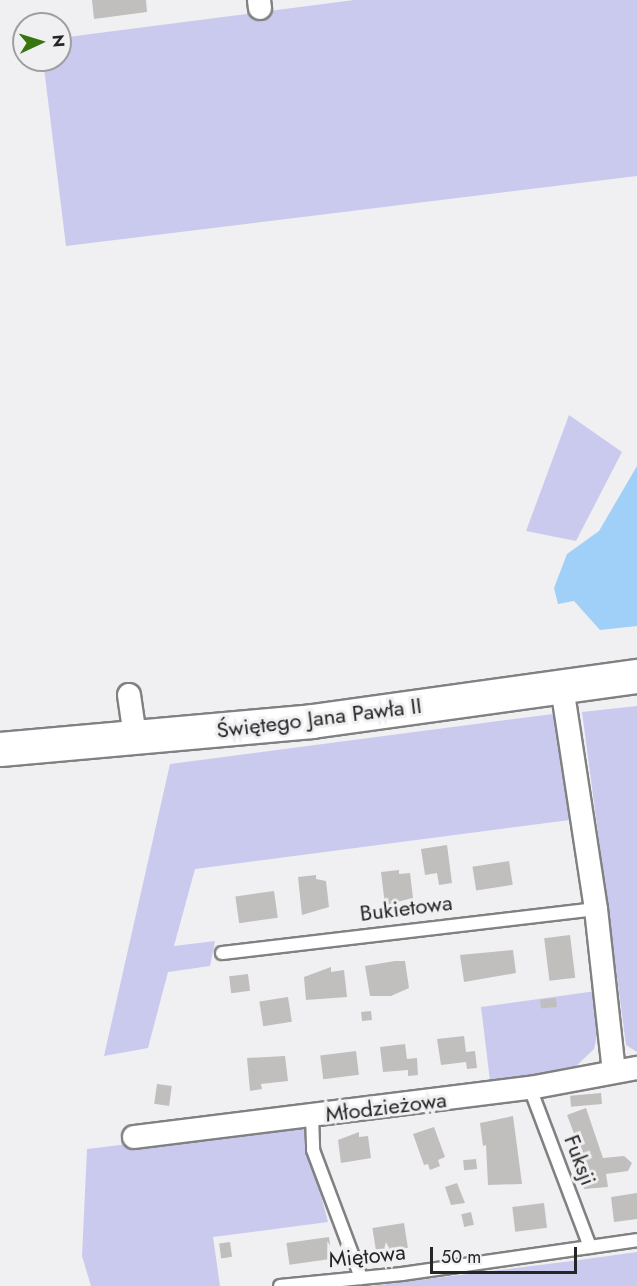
<!DOCTYPE html>
<html>
<head>
<meta charset="utf-8">
<style>
	body { margin:0 }
	#map { position:relative; width:637px; height:1286px; overflow:hidden; background:#f0f0f2; font-family:Jost,sans-serif }
	div>[style] { position:absolute }
	[style*='--x'] { left:calc(var(--x)*1px); top:calc(var(--y)*1px); width:calc(var(--w)*1px); rotate:calc(var(--a)*1deg) }
	.green>* { inset:0; background:#cacaee }
	.water>* { inset:0; background:#a0d0f8 }
	.building>* { inset:0; background:#c0bfbd; transform-origin:0 0 }
	.roads { filter:drop-shadow(2px 0 #818183) drop-shadow(-2px 0 #818183) drop-shadow(0 2px #818183) drop-shadow(0 -2px #818183) }
	.lane>* { height:12px; margin:-6px; padding:0 6px; transform-origin:6px; border-radius:6px; background:#fff }
	.street>* { height:22px; margin:-11px; padding:0 11px; transform-origin:11px; border-radius:11px; background:#fff }
	.secondary>* { height:33px; margin:-16.5px; padding:0 16.5px; transform-origin:16.5px; border-radius:16.5px; background:#fff }
	span { translate:-50% -50%; white-space:nowrap; text-align:center; line-height:1.15; -webkit-text-stroke:6px #f0f0f2; paint-order:stroke }
	.street-label { font-size:22px; color:#252526 }
	.north { position:absolute; left:12px; top:12px; width:60px; height:60px; box-sizing:border-box; background:#f0f0f2; border:2px solid #9f9fa0; border-radius:50%; rotate:86deg; font-size:16px; font-weight:700; line-height:24px; text-align:center; color:#252526 }
	.north::after { content:''; display:block; margin:auto; width:21px; height:27px; background:#37750f; clip-path:polygon(50% 0,100% 100%,50% 72%,0 100%) }
	.scale { position:absolute; left:430px; top:1247px; width:147px; height:27px; box-sizing:border-box; border:3px solid #252526; border-top:0; padding-left:8px; font-size:18px; line-height:21px; white-space:nowrap; color:#252526; -webkit-text-stroke:4px #f0f0f2; paint-order:stroke }
</style>
</head>
<body>
<div id="map">
	<div class="green">
		<div style="clip-path:polygon(354px 0,637px 0,637px 176px,66px 246px,43px 60px,60px 60px,60px 38px)"></div>
		<div style="clip-path:polygon(569px 415px,622px 452px,576px 541px,526px 531px)"></div>
		<div style="clip-path:polygon(637px 706px,637px 1052px,626px 1045px,582px 712px)"></div>
		<div style="clip-path:polygon(553px 714px,570px 820px,195px 869px,174px 946px,215px 941px,210px 966px,168px 972px,148px 1048px,104px 1056px,170px 764px)"></div>
		<div style="clip-path:polygon(596px 991px,600px 1022px,594px 1049px,573px 1069px,490px 1081px,481px 1007px)"></div>
		<div style="clip-path:polygon(302px 1123px,328px 1222px,213px 1237px,220px 1286px,91px 1286px,82px 1256px,87px 1149px)"></div>
		<div style="clip-path:polygon(637px 1252px,637px 1286px,371px 1286px,572px 1261px)"></div>
	</div>
	<div class="water">
		<div style="clip-path:polygon(637px 466px,637px 626px,600px 630px,574px 601px,558px 604px,554px 588px,567px 554px,599px 531px)"></div>
	</div>
	<div class="building">
		<div style="clip-path:polygon(92px 0,146px 0,147px 12px,94px 19px)"></div>
		<div style="clip-path:polygon(447px 845px,452px 883px,439px 885px,437px 873px,425px 875px,421px 849px)"></div>
		<div style="left:509px;top:861px;width:24px;height:37px;rotate:81deg"></div>
		<div style="clip-path:polygon(399px 870px,399px 874px,410px 873px,413px 898px,385px 905px,381px 872px)"></div>
		<div style="clip-path:polygon(316px 875px,316px 879px,326px 881px,329px 907px,302px 915px,298px 877px)"></div>
		<div style="left:274px;top:891px;width:27px;height:39px;rotate:82deg"></div>
		<div style="left:570px;top:935px;width:43px;height:26px;rotate:83deg"></div>
		<div style="clip-path:polygon(513px 950px,516px 973px,464px 982px,460px 955px)"></div>
		<div style="clip-path:polygon(395px 961px,405px 961px,409px 988px,391px 996px,370px 996px,365px 966px)"></div>
		<div style="clip-path:polygon(331px 967px,331px 972px,344px 970px,347px 997px,306px 1000px,304px 977px)"></div>
		<div style="left:248px;top:974px;width:17px;height:19px;rotate:83deg"></div>
		<div style="left:288px;top:997px;width:25px;height:29px;rotate:81deg"></div>
		<div style="left:556px;top:998px;width:9px;height:16px;rotate:84deg"></div>
		<div style="left:371px;top:1011px;width:9px;height:10px;rotate:84deg"></div>
		<div style="clip-path:polygon(464px 1036px,466px 1052px,475px 1051px,477px 1068px,467px 1069px,466px 1062px,441px 1065px,437px 1039px)"></div>
		<div style="clip-path:polygon(405px 1044px,407px 1059px,417px 1058px,418px 1075px,408px 1076px,408px 1070px,383px 1072px,380px 1047px)"></div>
		<div style="left:356px;top:1051px;width:24px;height:36px;rotate:83deg"></div>
		<div style="clip-path:polygon(285px 1056px,288px 1081px,261px 1084px,262px 1089px,250px 1091px,247px 1058px)"></div>
		<div style="left:157px;top:1084px;width:15px;height:20px;rotate:8deg"></div>
		<div style="left:601px;top:1093px;width:11px;height:31px;rotate:85deg"></div>
		<div style="clip-path:polygon(586px 1108px,603px 1158px,624px 1156px,632px 1163px,628px 1171px,606px 1174px,608px 1187px,584px 1189px,581px 1180px,581px 1152px,567px 1115px)"></div>
		<div style="clip-path:polygon(513px 1116px,522px 1184px,488px 1185px,486px 1145px,483px 1146px,480px 1123px)"></div>
		<div style="clip-path:polygon(434px 1127px,445px 1157px,438px 1160px,440px 1166px,430px 1170px,428px 1164px,424px 1165px,413px 1134px)"></div>
		<div style="clip-path:polygon(359px 1132px,359px 1137px,368px 1136px,371px 1158px,341px 1163px,338px 1140px)"></div>
		<div style="left:476px;top:1159px;width:10px;height:13px;rotate:84deg"></div>
		<div style="clip-path:polygon(457px 1183px,465px 1203px,451px 1205px,445px 1187px)"></div>
		<div style="clip-path:polygon(637px 1193px,637px 1219px,614px 1222px,611px 1197px)"></div>
		<div style="left:544px;top:1203px;width:25px;height:32px;rotate:83deg"></div>
		<div style="left:471px;top:1212px;width:13px;height:10px;rotate:77deg"></div>
		<div style="left:404px;top:1223px;width:25px;height:32px;rotate:81deg"></div>
		<div style="left:329px;top:1237px;width:22px;height:43px;rotate:82deg"></div>
		<div style="left:230px;top:1242px;width:15px;height:11px;rotate:82deg"></div>
	</div>
	<div class="roads">
		<div class="lane">
			<div style="--x:222;--y:953;--w:377;--a:-6.7"></div>
			<div style="--x:530;--y:1088;--w:170;--a:69.3"></div>
			<div style="--x:312;--y:1116;--w:34;--a:88"></div>
			<div style="--x:313;--y:1150;--w:137;--a:69.4"></div>
			<div style="--x:280;--y:1286;--w:123;--a:-5.6"></div>
			<div style="--x:402;--y:1274;--w:237;--a:-8.2"></div>
		</div>
		<div class="street">
			<div style="--x:259;--y:0;--w:8;--a:83"></div>
			<div style="--x:562;--y:687;--w:225;--a:81.3"></div>
			<div style="--x:596;--y:909;--w:163;--a:83.7"></div>
			<div style="--x:129;--y:695;--w:41;--a:81.7"></div>
			<div style="--x:134;--y:1137;--w:399;--a:-7.1"></div>
			<div style="--x:530;--y:1088;--w:109;--a:-10.6"></div>
		</div>
		<div class="secondary">
			<div style="--x:0;--y:749;--w:313;--a:-5.1"></div>
			<div style="--x:312;--y:721;--w:328;--a:-7.9"></div>
		</div>
	</div>
	<div class="street-label">
		<span style="left:319px;top:718px;rotate:-7deg">Świętego Jana Pawła II</span>
		<span style="left:406px;top:908px;rotate:-7deg">Bukietowa</span>
		<span style="left:386px;top:1107px;rotate:-7deg">Młodzieżowa</span>
		<span style="left:580px;top:1160px;rotate:69deg">Fuksji</span>
		<span style="left:367px;top:1256px;rotate:-6deg">Miętowa</span>
	</div>
	<div class="north">N</div>
	<div class="scale">50 m</div>
</div>
</body>
</html>
